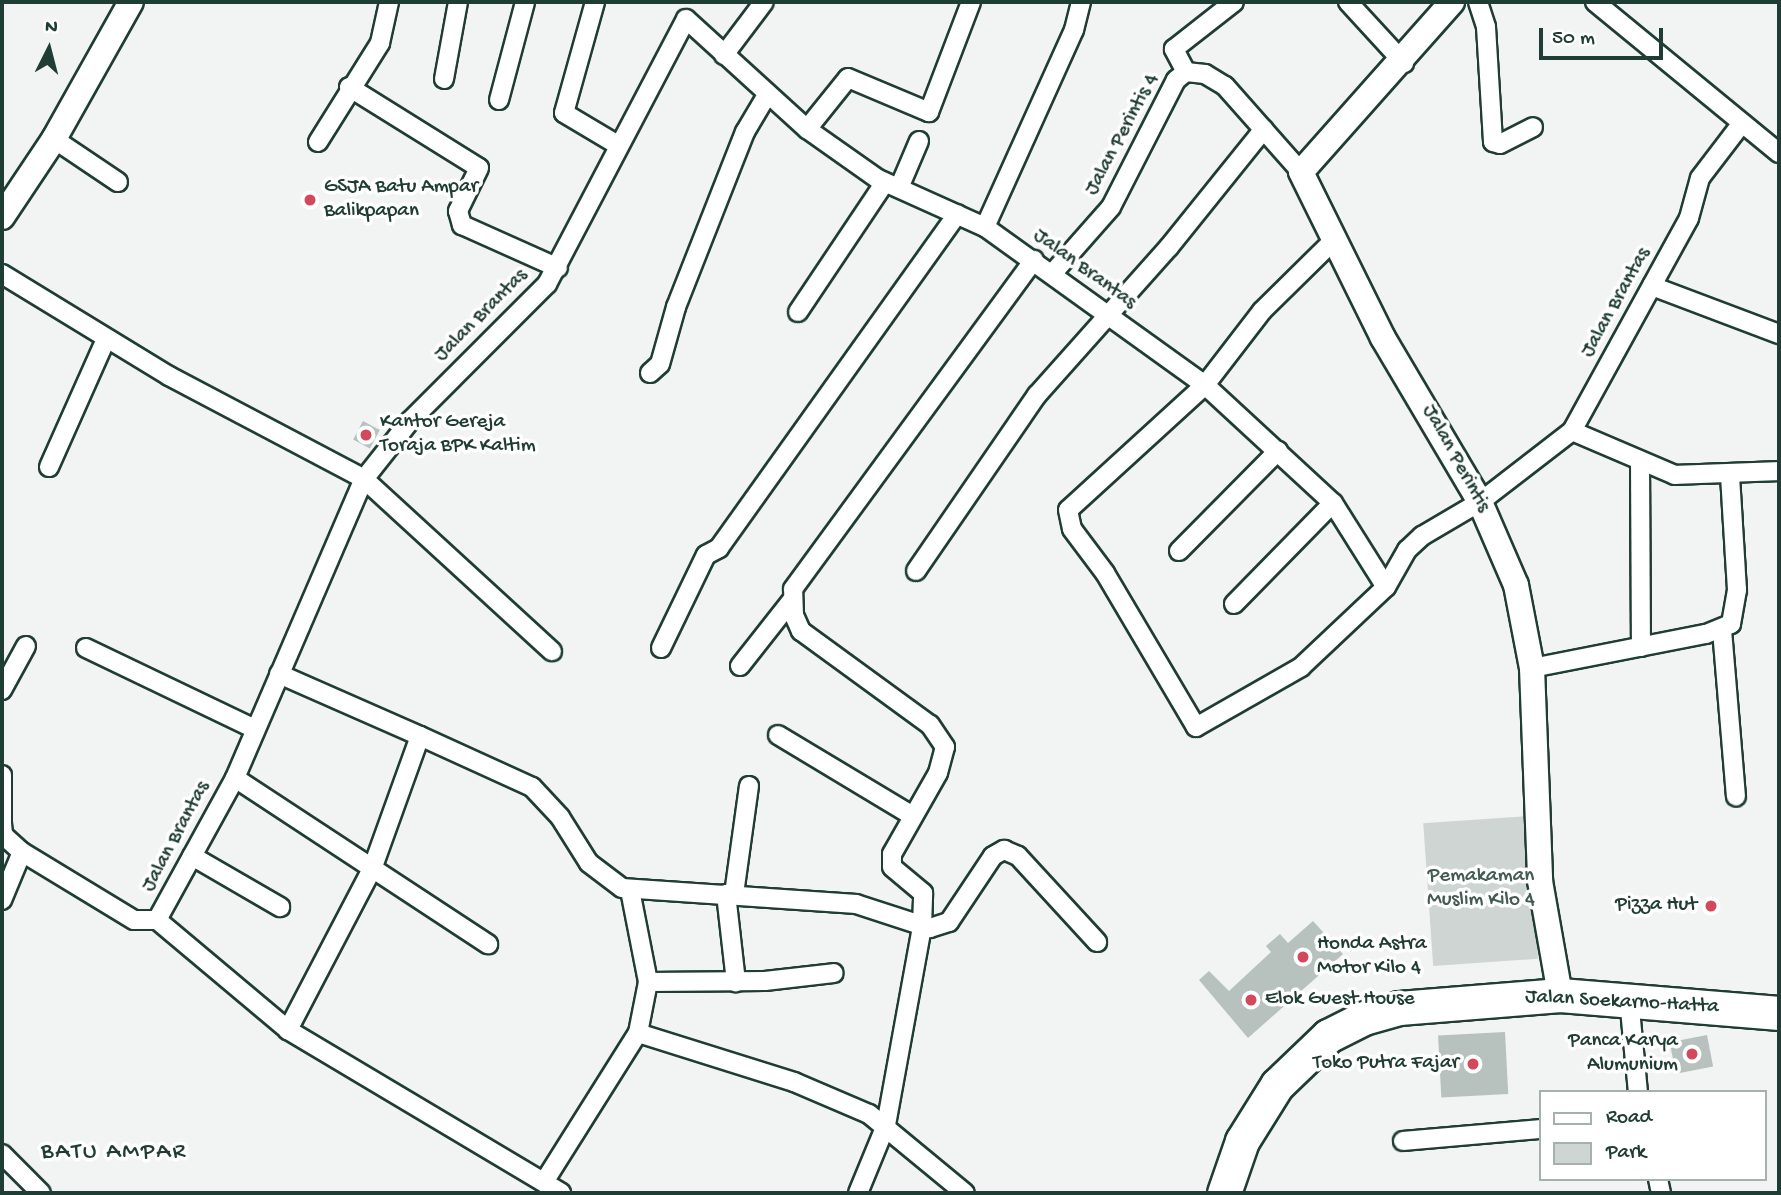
<!DOCTYPE html>
<html>
<head>
<meta charset="utf-8">
<style>
	body { margin:0 }
	#map { position:relative; width:1781px; height:1195px; overflow:hidden; background:#f2f3f3; font-family:"Gochi Hand",sans-serif }
	div>[style] { position:absolute }
	[style*='--x'] { left:calc(var(--x)*1px); top:calc(var(--y)*1px); width:calc(var(--w)*1px); rotate:calc(var(--a)*1deg) }
	.green>* { inset:0; background:#ced5d3; transform-origin:0 0 }
	.building>* { inset:0; background:#b7c1bd; transform-origin:0 0 }
	.roads { filter:drop-shadow(2px 0 #1f3d34) drop-shadow(-2px 0 #1f3d34) drop-shadow(0 2px #1f3d34) drop-shadow(0 -2px #1f3d34) }
	.street>* { height:18px; margin:-9px; padding:0 9px; transform-origin:9px; border-radius:9px; background:#fff }
	.secondary>* { height:24px; margin:-12px; padding:0 12px; transform-origin:12px; border-radius:12px; background:#fff }
	.highway>* { height:33px; margin:-16.5px; padding:0 16.5px; transform-origin:16.5px; border-radius:16.5px; background:#fff }
	.dots>* { width:19px; height:19px; translate:-50% -50%; box-sizing:border-box; border:4px solid #fff; border-radius:50% }
	span { translate:-50% -50%; white-space:nowrap; text-align:center; line-height:1.15; -webkit-text-stroke:7px #fff; paint-order:stroke }
	.street-label { font-size:21px; color:#1f3d34 }
	.poi-label { font-size:21px; color:#1f3d34 }
	.left { translate:0 -50%; text-align:left }
	.right { translate:-100% -50%; text-align:right }
	.park-label { font-size:21px; color:#425b54 }
	.quarter-label { font-size:24px; color:#1f3d34; letter-spacing:2px }
	.frame { position:absolute; inset:0; border:4px solid #1f3d34; pointer-events:none }
	.legend { position:absolute; left:1539px; top:1090px; width:228px; height:91px; box-sizing:border-box; background:#fff; border:2px solid #a5b1ae; margin:0; padding:9px 12px; list-style:none; font-size:21px; color:#1f3d34 }
	.legend li { display:flex; align-items:center; gap:14px; height:35px }
	.legend b { width:35px; border:2px solid #a5b1ae }
	.north { position:absolute; left:14px; top:14px; width:70px; height:70px; -webkit-text-stroke:5px #fff; paint-order:stroke; rotate:6deg; font-size:19px; font-weight:700; line-height:28px; text-align:center; color:#1f3d34 }
	.north::after { content:''; display:block; margin:auto; width:24px; height:32px; background:#1f3d34; clip-path:polygon(50% 0,100% 100%,50% 72%,0 100%) }
	.scale { position:absolute; left:1539px; top:28px; width:124px; height:32px; box-sizing:border-box; border:4px solid #1f3d34; border-top:0; padding-left:9px; font-size:21px; line-height:24px; white-space:nowrap; color:#1f3d34; -webkit-text-stroke:5px #fff; paint-order:stroke }
</style>
</head>
<body>
<div id="map">
	<div class="green">
		<div style="left:1528px;top:816px;width:143px;height:105px;rotate:86deg"></div>
	</div>
	<div class="building">
		<div style="left:363px;top:421px;width:19px;height:21px;rotate:28deg"></div>
		<div style="clip-path:polygon(1313px 921px,1343px 954px,1248px 1038px,1199px 980px,1209px 971px,1229px 991px,1271px 952px,1266px 946px,1280px 934px,1288px 943px)"></div>
		<div style="left:1505px;top:1032px;width:62px;height:67px;rotate:87deg"></div>
		<div style="left:1707px;top:1035px;width:32px;height:38px;rotate:79deg"></div>
	</div>
	<div class="roads">
		<div class="street">
			<div style="--x:595;--y:2;--w:115;--a:105.6"></div>
			<div style="--x:564;--y:113;--w:63;--a:30.7"></div>
			<div style="--x:1348;--y:2;--w:83;--a:47.4"></div>
			<div style="--x:1478;--y:2;--w:26;--a:72"></div>
			<div style="--x:1486;--y:27;--w:115;--a:86.5"></div>
			<div style="--x:1493;--y:142;--w:7;--a:16"></div>
			<div style="--x:1500;--y:144;--w:37;--a:-27"></div>
			<div style="--x:1595;--y:2;--w:238;--a:39.4"></div>
			<div style="--x:724;--y:55;--w:66;--a:-53"></div>
			<div style="--x:1186;--y:72;--w:26;--a:-118"></div>
			<div style="--x:1174;--y:49;--w:76;--a:-38.1"></div>
			<div style="--x:444;--y:79;--w:78;--a:-79.7"></div>
			<div style="--x:349;--y:87;--w:153;--a:31.9"></div>
			<div style="--x:479;--y:168;--w:48;--a:116"></div>
			<div style="--x:458;--y:211;--w:15;--a:74"></div>
			<div style="--x:462;--y:225;--w:105;--a:24.1"></div>
			<div style="--x:499;--y:100;--w:101;--a:-75.1"></div>
			<div style="--x:807;--y:129;--w:65;--a:-51.2"></div>
			<div style="--x:848;--y:78;--w:88;--a:22.8"></div>
			<div style="--x:929;--y:112;--w:118;--a:-69.1"></div>
			<div style="--x:54;--y:139;--w:77;--a:33.9"></div>
			<div style="--x:318;--y:142;--w:117;--a:-57.9"></div>
			<div style="--x:380;--y:43;--w:42;--a:-77.6"></div>
			<div style="--x:899;--y:188;--w:51;--a:-66.9"></div>
			<div style="--x:985;--y:227;--w:216;--a:-65.7"></div>
			<div style="--x:1074;--y:30;--w:29;--a:-76"></div>
			<div style="--x:1333;--y:241;--w:100;--a:135.4"></div>
			<div style="--x:1262;--y:311;--w:93;--a:127.6"></div>
			<div style="--x:1205;--y:385;--w:185;--a:137.6"></div>
			<div style="--x:1068;--y:510;--w:19;--a:78"></div>
			<div style="--x:1072;--y:529;--w:55;--a:53.1"></div>
			<div style="--x:1105;--y:573;--w:179;--a:59.4"></div>
			<div style="--x:1196;--y:727;--w:121;--a:-29.7"></div>
			<div style="--x:1301;--y:667;--w:117;--a:-43.3"></div>
			<div style="--x:1386;--y:587;--w:43;--a:-60.4"></div>
			<div style="--x:1407;--y:550;--w:21;--a:-43"></div>
			<div style="--x:1422;--y:536;--w:67;--a:-30.4"></div>
			<div style="--x:1480;--y:502;--w:116;--a:-37.7"></div>
			<div style="--x:1572;--y:431;--w:243;--a:-61.2"></div>
			<div style="--x:1689;--y:218;--w:41;--a:-74.6"></div>
			<div style="--x:1700;--y:178;--w:69;--a:-52.6"></div>
			<div style="--x:2;--y:274;--w:196;--a:31.4"></div>
			<div style="--x:169;--y:376;--w:221;--a:27.8"></div>
			<div style="--x:364;--y:479;--w:255;--a:42.5"></div>
			<div style="--x:1052;--y:274;--w:89;--a:-48.6"></div>
			<div style="--x:1111;--y:207;--w:143;--a:-62.9"></div>
			<div style="--x:1176;--y:80;--w:13;--a:-39"></div>
			<div style="--x:1186;--y:72;--w:19;--a:6"></div>
			<div style="--x:1205;--y:74;--w:23;--a:31"></div>
			<div style="--x:1225;--y:86;--w:115;--a:48.5"></div>
			<div style="--x:1652;--y:286;--w:136;--a:20.7"></div>
			<div style="--x:798;--y:312;--w:156;--a:-56.2"></div>
			<div style="--x:650;--y:373;--w:13;--a:-42"></div>
			<div style="--x:660;--y:364;--w:59;--a:-74.3"></div>
			<div style="--x:676;--y:307;--w:188;--a:-68.5"></div>
			<div style="--x:745;--y:132;--w:43;--a:-59.3"></div>
			<div style="--x:1572;--y:431;--w:112;--a:23.1"></div>
			<div style="--x:1675;--y:475;--w:104;--a:-2.2"></div>
			<div style="--x:1640;--y:462;--w:185;--a:89.7"></div>
			<div style="--x:49;--y:467;--w:140;--a:-66"></div>
			<div style="--x:1179;--y:551;--w:141;--a:-45.3"></div>
			<div style="--x:916;--y:571;--w:214;--a:-55.5"></div>
			<div style="--x:1037;--y:395;--w:198;--a:-48.3"></div>
			<div style="--x:1169;--y:247;--w:151;--a:-51.2"></div>
			<div style="--x:1234;--y:604;--w:141;--a:-45.6"></div>
			<div style="--x:1722;--y:630;--w:167;--a:85.2"></div>
			<div style="--x:86;--y:648;--w:187;--a:25.6"></div>
			<div style="--x:661;--y:648;--w:103;--a:-64.2"></div>
			<div style="--x:706;--y:555;--w:15;--a:-28"></div>
			<div style="--x:719;--y:548;--w:410;--a:-54.5"></div>
			<div style="--x:740;--y:666;--w:84;--a:-51.8"></div>
			<div style="--x:1532;--y:668;--w:177;--a:-11.1"></div>
			<div style="--x:1706;--y:634;--w:27;--a:-22"></div>
			<div style="--x:1731;--y:624;--w:35;--a:-80"></div>
			<div style="--x:1737;--y:590;--w:113;--a:-93.5"></div>
			<div style="--x:279;--y:674;--w:154;--a:23.7"></div>
			<div style="--x:420;--y:736;--w:141;--a:109.8"></div>
			<div style="--x:372;--y:869;--w:182;--a:117.6"></div>
			<div style="--x:2;--y:690;--w:50;--a:-61.4"></div>
			<div style="--x:778;--y:735;--w:157;--a:31"></div>
			<div style="--x:420;--y:736;--w:123;--a:24.5"></div>
			<div style="--x:532;--y:787;--w:41;--a:47"></div>
			<div style="--x:560;--y:817;--w:54;--a:57.8"></div>
			<div style="--x:589;--y:863;--w:41;--a:37.1"></div>
			<div style="--x:622;--y:888;--w:235;--a:3.9"></div>
			<div style="--x:856;--y:904;--w:78;--a:18"></div>
			<div style="--x:930;--y:928;--w:20;--a:-18"></div>
			<div style="--x:949;--y:922;--w:79;--a:-56.3"></div>
			<div style="--x:993;--y:856;--w:13;--a:-29"></div>
			<div style="--x:1004;--y:850;--w:15;--a:23"></div>
			<div style="--x:1018;--y:856;--w:117;--a:47.4"></div>
			<div style="--x:2;--y:775;--w:46;--a:90"></div>
			<div style="--x:235;--y:778;--w:303;--a:33.3"></div>
			<div style="--x:2;--y:823;--w:12;--a:85"></div>
			<div style="--x:3;--y:835;--w:25;--a:42"></div>
			<div style="--x:22;--y:852;--w:131;--a:31.3"></div>
			<div style="--x:134;--y:920;--w:23;--a:0"></div>
			<div style="--x:192;--y:856;--w:102;--a:30.1"></div>
			<div style="--x:630;--y:890;--w:94;--a:78.9"></div>
			<div style="--x:648;--y:982;--w:117;--a:-0.5"></div>
			<div style="--x:765;--y:981;--w:69;--a:-6.6"></div>
			<div style="--x:726;--y:894;--w:89;--a:83.5"></div>
			<div style="--x:734;--y:894;--w:109;--a:-82.1"></div>
			<div style="--x:2;--y:900;--w:52;--a:-67.4"></div>
			<div style="--x:157;--y:920;--w:162;--a:-61.2"></div>
			<div style="--x:235;--y:778;--w:326;--a:-66.7"></div>
			<div style="--x:364;--y:479;--w:74;--a:-51.6"></div>
			<div style="--x:410;--y:421;--w:194;--a:-45"></div>
			<div style="--x:547;--y:284;--w:299;--a:-62.3"></div>
			<div style="--x:686;--y:19;--w:164;--a:42.3"></div>
			<div style="--x:807;--y:129;--w:87;--a:35.2"></div>
			<div style="--x:878;--y:179;--w:117;--a:24.2"></div>
			<div style="--x:985;--y:227;--w:271;--a:35.7"></div>
			<div style="--x:1205;--y:385;--w:174;--a:42.7"></div>
			<div style="--x:1333;--y:503;--w:99;--a:57.8"></div>
			<div style="--x:157;--y:920;--w:171;--a:40"></div>
			<div style="--x:288;--y:1030;--w:318;--a:30.8"></div>
			<div style="--x:1629;--y:999;--w:93;--a:84.5"></div>
			<div style="--x:638;--y:1033;--w:164;--a:17.4"></div>
			<div style="--x:794;--y:1082;--w:82;--a:23.1"></div>
			<div style="--x:869;--y:1114;--w:124;--a:39.5"></div>
			<div style="--x:1403;--y:1141;--w:139;--a:-5"></div>
			<div style="--x:2;--y:1154;--w:55;--a:45"></div>
			<div style="--x:1658;--y:1179;--w:14;--a:78"></div>
			<div style="--x:544;--y:1182;--w:176;--a:-57.8"></div>
			<div style="--x:638;--y:1033;--w:52;--a:-78.9"></div>
			<div style="--x:858;--y:1193;--w:74;--a:-67.6"></div>
			<div style="--x:886;--y:1125;--w:201;--a:-79.7"></div>
			<div style="--x:922;--y:927;--w:34;--a:-88"></div>
			<div style="--x:923;--y:893;--w:40;--a:-140"></div>
			<div style="--x:892;--y:867;--w:13;--a:-90"></div>
			<div style="--x:892;--y:854;--w:93;--a:-60.4"></div>
			<div style="--x:938;--y:773;--w:27;--a:-75"></div>
			<div style="--x:945;--y:747;--w:27;--a:-124"></div>
			<div style="--x:930;--y:725;--w:160;--a:-143.9"></div>
			<div style="--x:801;--y:631;--w:17;--a:-114"></div>
			<div style="--x:794;--y:615;--w:26;--a:-92"></div>
			<div style="--x:793;--y:589;--w:408;--a:-53.8"></div>
		</div>
		<div class="secondary">
			<div style="--x:1452;--y:2;--w:227;--a:131.6"></div>
			<div style="--x:1301;--y:172;--w:185;--a:63.7"></div>
			<div style="--x:1383;--y:338;--w:191;--a:59.4"></div>
			<div style="--x:1480;--y:502;--w:90;--a:66.6"></div>
			<div style="--x:1516;--y:585;--w:85;--a:79.1"></div>
			<div style="--x:1532;--y:668;--w:213;--a:87.8"></div>
			<div style="--x:1540;--y:881;--w:116;--a:80"></div>
			<div style="--x:2;--y:217;--w:94;--a:-56.3"></div>
			<div style="--x:54;--y:139;--w:157;--a:-60.7"></div>
		</div>
		<div class="highway">
			<div style="--x:1224;--y:1193;--w:55;--a:-70.9"></div>
			<div style="--x:1242;--y:1141;--w:66;--a:-58"></div>
			<div style="--x:1277;--y:1085;--w:71;--a:-43.9"></div>
			<div style="--x:1328;--y:1036;--w:40;--a:-26.6"></div>
			<div style="--x:1364;--y:1018;--w:36;--a:-16"></div>
			<div style="--x:1399;--y:1008;--w:162;--a:-4.6"></div>
			<div style="--x:1560;--y:995;--w:220;--a:4.7"></div>
		</div>
	</div>
	<div class="dots">
		<div style="left:310px;top:200px;background:#d1495b"></div>
		<div style="left:366px;top:435px;background:#d1495b"></div>
		<div style="left:1711px;top:906px;background:#d1495b"></div>
		<div style="left:1303px;top:957px;background:#d1495b"></div>
		<div style="left:1251px;top:1000px;background:#d1495b"></div>
		<div style="left:1692px;top:1054px;background:#d1495b"></div>
		<div style="left:1473px;top:1064px;background:#d1495b"></div>
	</div>
	<div class="street-label">
		<span style="left:1123px;top:135px;rotate:-62deg">Jalan Perintis 4</span>
		<span style="left:1084px;top:270px;rotate:36deg">Jalan Brantas</span>
		<span style="left:1617px;top:303px;rotate:-61deg">Jalan Brantas</span>
		<span style="left:482px;top:316px;rotate:-45deg">Jalan Brantas</span>
		<span style="left:1455px;top:459px;rotate:61deg">Jalan Perintis</span>
		<span style="left:177px;top:837px;rotate:-62deg">Jalan Brantas</span>
		<span style="left:1622px;top:1003px;rotate:3deg">Jalan Soekarno-Hatta</span>
	</div>
	<div class="poi-label">
		<span class="left" style="left:324px;top:200px">GSJA Batu Ampar<br>Balikpapan</span>
		<span class="left" style="left:380px;top:435px">Kantor Gereja<br>Toraja BPK Kaltim</span>
		<span class="right" style="left:1697px;top:906px">Pizza Hut</span>
		<span class="left" style="left:1317px;top:957px">Honda Astra<br>Motor Kilo 4</span>
		<span class="left" style="left:1265px;top:1000px">Elok Guest House</span>
		<span class="right" style="left:1678px;top:1054px">Panca Karya<br>Alumunium</span>
		<span class="right" style="left:1459px;top:1064px">Toko Putra Fajar</span>
	</div>
	<div class="park-label">
		<span style="left:1481px;top:889px">Pemakaman<br>Muslim Kilo 4</span>
	</div>
	<div class="quarter-label">
		<span style="left:114px;top:1153px">BATU AMPAR</span>
	</div>
	<div class="frame"></div>
	<ul class="legend">
	<li><b style="height:9px;background:#fff"></b>Road</li>
	<li><b style="height:19px;background:#ced5d3"></b>Park</li>
	</ul>
	<div class="north">N</div>
	<div class="scale">50 m</div>
</div>
</body>
</html>
